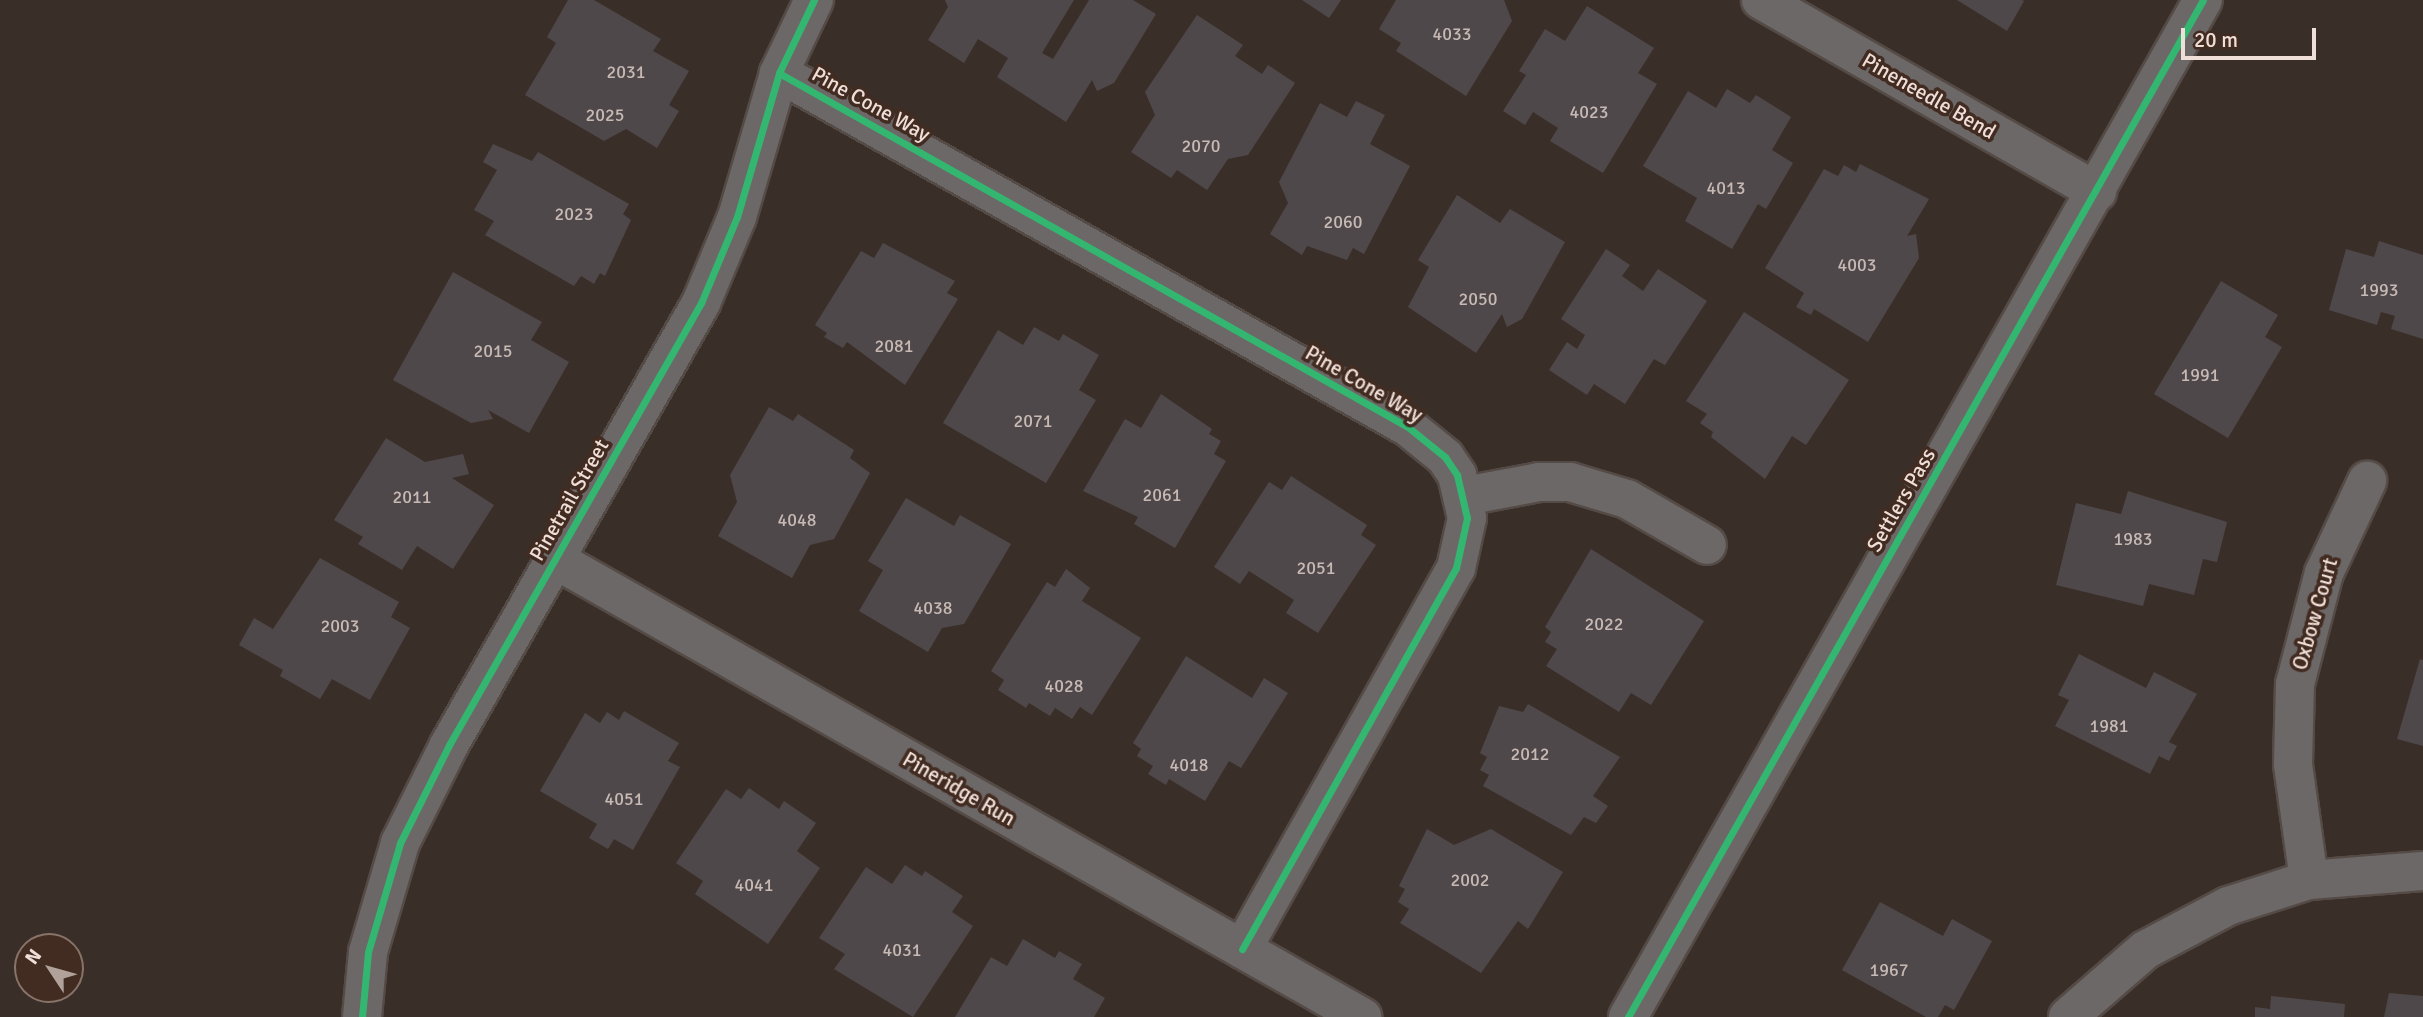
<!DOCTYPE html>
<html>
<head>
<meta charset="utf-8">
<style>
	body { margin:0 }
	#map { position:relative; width:2423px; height:1017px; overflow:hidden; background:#3a2e28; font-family:Signika,sans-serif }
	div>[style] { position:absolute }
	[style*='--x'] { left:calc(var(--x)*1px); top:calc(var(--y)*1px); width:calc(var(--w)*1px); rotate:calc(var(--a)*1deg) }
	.building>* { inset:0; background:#4f484a }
	.roads { filter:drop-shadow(2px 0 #554b46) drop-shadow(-2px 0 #554b46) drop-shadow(0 2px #554b46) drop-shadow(0 -2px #554b46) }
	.minor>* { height:38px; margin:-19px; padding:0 19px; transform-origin:19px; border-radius:19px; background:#6d6868 }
	.cycleway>* { height:7px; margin:-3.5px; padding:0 3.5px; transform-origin:3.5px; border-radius:3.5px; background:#33b770 }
	span { translate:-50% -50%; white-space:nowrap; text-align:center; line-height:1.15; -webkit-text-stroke:7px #422b20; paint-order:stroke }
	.number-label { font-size:18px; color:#c7b9b4 }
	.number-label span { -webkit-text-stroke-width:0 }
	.street-label { font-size:21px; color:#efdfd8 }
	.north { position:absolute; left:14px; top:933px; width:70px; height:70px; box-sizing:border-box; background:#422b20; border:2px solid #87736a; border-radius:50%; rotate:306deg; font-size:19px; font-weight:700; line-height:28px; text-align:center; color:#efdfd8 }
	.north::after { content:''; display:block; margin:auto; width:24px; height:32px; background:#b0a19a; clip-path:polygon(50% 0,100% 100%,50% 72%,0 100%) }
	.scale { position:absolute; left:2181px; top:28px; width:135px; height:32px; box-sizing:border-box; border:4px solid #efdfd8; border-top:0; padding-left:9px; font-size:21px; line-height:24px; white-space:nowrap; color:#efdfd8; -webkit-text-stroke:5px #422b20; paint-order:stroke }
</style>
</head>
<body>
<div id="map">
	<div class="building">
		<div style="clip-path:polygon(568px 0,594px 0,661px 39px,653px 51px,689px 71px,669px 105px,679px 111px,657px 148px,626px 129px,604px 141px,525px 95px,556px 43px,547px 37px)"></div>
		<div style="clip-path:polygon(945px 0,1074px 0,1042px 53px,1053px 59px,1089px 0,1133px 0,1156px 14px,1114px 83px,1097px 91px,1092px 80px,1066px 122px,997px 77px,1008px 58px,978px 39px,964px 63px,928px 40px,948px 7px)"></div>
		<div style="clip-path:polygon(1302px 0,1341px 0,1329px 18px)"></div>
		<div style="clip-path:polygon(1396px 0,1504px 0,1512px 21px,1466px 96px,1396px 51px,1401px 43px,1379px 29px)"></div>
		<div style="clip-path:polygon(1957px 0,2022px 0,2024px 1px,2007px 31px)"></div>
		<div style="clip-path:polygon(1587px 6px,1654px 48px,1638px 73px,1657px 84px,1603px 173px,1550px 141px,1558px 128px,1533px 112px,1525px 125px,1503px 111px,1526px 75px,1519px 71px,1545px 29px,1565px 41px)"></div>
		<div style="clip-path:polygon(1197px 15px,1243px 45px,1235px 56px,1262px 74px,1268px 65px,1295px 83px,1248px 155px,1228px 159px,1207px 190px,1177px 170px,1171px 178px,1131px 152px,1155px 115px,1145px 92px)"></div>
		<div style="clip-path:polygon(1727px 89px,1750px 103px,1756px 95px,1791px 117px,1772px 150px,1793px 163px,1766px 209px,1758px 204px,1732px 249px,1685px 221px,1697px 198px,1643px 166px,1688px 91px,1716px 108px)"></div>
		<div style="clip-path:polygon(1356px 101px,1385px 115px,1370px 144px,1410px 166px,1364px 254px,1353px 248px,1347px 260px,1307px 246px,1302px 255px,1270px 234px,1288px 203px,1279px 182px,1320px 103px,1347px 117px)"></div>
		<div style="clip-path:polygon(493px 144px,532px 161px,538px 152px,629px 204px,623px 214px,631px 220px,605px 276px,600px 273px,594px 284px,581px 276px,574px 286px,485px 235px,494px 221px,474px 210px,497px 170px,483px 162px)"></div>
		<div style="clip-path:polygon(1860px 164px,1929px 199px,1907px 236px,1916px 234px,1919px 258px,1868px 342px,1814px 309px,1811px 315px,1796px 307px,1804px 293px,1765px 268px,1824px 169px,1838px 176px,1844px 165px,1856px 172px)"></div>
		<div style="clip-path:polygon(1457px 195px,1500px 223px,1510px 209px,1565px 242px,1522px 319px,1507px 327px,1502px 314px,1476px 353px,1408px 307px,1429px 267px,1418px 260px)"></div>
		<div style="clip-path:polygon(2379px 241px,2423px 255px,2423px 339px,2391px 329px,2395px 316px,2381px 312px,2377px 325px,2329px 310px,2346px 249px,2374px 257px)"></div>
		<div style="clip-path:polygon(883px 243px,955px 281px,947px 293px,958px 299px,905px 385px,847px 342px,843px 348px,824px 337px,827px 333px,815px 325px,861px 251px,874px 258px)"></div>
		<div style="clip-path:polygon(1606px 249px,1630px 265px,1622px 276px,1643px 291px,1658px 269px,1707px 301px,1665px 365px,1654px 359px,1625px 404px,1594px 384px,1587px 395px,1549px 370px,1567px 342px,1577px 349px,1585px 335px,1561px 319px)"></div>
		<div style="clip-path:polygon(453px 272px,542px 322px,531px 340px,569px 362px,529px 433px,488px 410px,493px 419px,471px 423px,393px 380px)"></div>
		<div style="clip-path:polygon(2221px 281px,2278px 315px,2265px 337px,2282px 347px,2228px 438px,2154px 394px)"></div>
		<div style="clip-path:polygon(1744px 312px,1849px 380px,1806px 445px,1792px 436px,1765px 479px,1711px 437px,1713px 432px,1700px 423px,1707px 414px,1686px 401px)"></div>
		<div style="clip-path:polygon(1034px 327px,1059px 341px,1063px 334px,1099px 355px,1079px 390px,1096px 400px,1046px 483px,943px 423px,998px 330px,1023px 345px)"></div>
		<div style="clip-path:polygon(1161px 394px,1212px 429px,1209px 434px,1221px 441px,1214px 454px,1226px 461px,1175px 548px,1134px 524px,1138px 517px,1083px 491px,1125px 419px,1141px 428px)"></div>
		<div style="clip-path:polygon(769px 407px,793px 421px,798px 414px,854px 450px,850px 458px,870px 473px,834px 539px,810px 545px,792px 578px,718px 536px,737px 502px,730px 475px)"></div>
		<div style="clip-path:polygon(386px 438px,425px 462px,463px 454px,469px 474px,452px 478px,494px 505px,453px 569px,417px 546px,402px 570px,358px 544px,363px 537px,334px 520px)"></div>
		<div style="clip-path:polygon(1291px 476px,1367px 525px,1361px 535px,1376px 545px,1318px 633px,1286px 613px,1294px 600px,1249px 571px,1240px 584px,1214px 567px,1269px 482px,1282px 490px)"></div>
		<div style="clip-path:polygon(2128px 491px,2227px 522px,2217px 562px,2203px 559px,2194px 595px,2149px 584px,2143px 606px,2056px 585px,2076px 503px,2121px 514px)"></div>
		<div style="clip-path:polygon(906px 498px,954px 526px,960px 515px,1011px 544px,964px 624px,942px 628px,928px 652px,859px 611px,883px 570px,868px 561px)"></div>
		<div style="clip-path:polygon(1591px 549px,1704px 621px,1651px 705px,1631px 693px,1619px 712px,1546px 666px,1557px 649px,1545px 642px,1551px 632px,1545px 627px)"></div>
		<div style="clip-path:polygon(320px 558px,399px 602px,391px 617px,410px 628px,370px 700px,332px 679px,320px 699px,280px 676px,283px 670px,239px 645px,254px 618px,273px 629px)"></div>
		<div style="clip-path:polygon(1066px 569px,1090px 588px,1082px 601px,1141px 638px,1092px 715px,1080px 707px,1072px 719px,1055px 708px,1050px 716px,1029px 703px,1026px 708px,998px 690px,1004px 680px,991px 671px,1047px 582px,1055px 587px)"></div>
		<div style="clip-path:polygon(2079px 654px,2146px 688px,2154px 672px,2197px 694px,2169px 742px,2177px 746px,2169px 761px,2159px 756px,2150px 774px,2055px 726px,2069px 700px,2058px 695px)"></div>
		<div style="clip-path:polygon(1186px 656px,1252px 698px,1264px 678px,1288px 693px,1241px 768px,1229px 761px,1205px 801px,1169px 779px,1166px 785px,1148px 774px,1153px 766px,1137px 756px,1141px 749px,1133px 743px)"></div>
		<div style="clip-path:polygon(2420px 659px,2423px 660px,2423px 746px,2397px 739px)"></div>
		<div style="clip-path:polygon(1528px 704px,1620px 757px,1593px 796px,1608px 806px,1596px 823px,1584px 817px,1571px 835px,1483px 786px,1489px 775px,1480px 770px,1487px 757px,1480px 753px,1499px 706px,1523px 712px)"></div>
		<div style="clip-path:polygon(624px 711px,679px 743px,668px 761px,680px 767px,633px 850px,614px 839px,608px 849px,589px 838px,597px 824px,540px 791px,585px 713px,600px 723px,607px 712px,619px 720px)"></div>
		<div style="clip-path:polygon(749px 788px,779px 809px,784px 801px,816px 823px,797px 851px,820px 868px,768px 944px,695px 894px,703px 881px,676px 863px,726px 789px,741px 799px)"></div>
		<div style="clip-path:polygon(1427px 829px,1454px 845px,1491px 829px,1563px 872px,1528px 929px,1518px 921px,1481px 973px,1400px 923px,1409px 909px,1398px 902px,1405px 889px,1399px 886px)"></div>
		<div style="clip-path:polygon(905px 865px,922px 876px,925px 871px,963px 896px,952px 912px,973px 926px,913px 1017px,834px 969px,845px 954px,819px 938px,866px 867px,892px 884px)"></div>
		<div style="clip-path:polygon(1880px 902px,1943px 936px,1952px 919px,1992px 941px,1954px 1010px,1945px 1005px,1938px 1017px,1926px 1017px,1842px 970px)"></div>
		<div style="clip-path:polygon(1023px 939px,1055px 958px,1059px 951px,1082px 964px,1073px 979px,1105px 998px,1094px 1017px,955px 1017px,991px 957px,1007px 966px)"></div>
		<div style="clip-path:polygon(2389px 993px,2423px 996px,2423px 1017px,2384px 1017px)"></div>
		<div style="clip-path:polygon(2271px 996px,2345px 1004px,2344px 1017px,2255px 1017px,2255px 1007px,2270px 1009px)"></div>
	</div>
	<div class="roads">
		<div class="minor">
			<div style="--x:1761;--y:0;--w:387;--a:29.7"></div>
			<div style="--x:779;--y:73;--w:722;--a:29.37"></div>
			<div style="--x:1408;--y:427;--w:48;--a:39"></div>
			<div style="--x:1445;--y:457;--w:22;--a:56"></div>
			<div style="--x:1457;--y:475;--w:44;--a:76.9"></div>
			<div style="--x:1467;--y:518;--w:51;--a:102.4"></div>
			<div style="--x:1456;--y:568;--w:437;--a:119.3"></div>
			<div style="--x:1465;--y:496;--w:75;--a:-10.7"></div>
			<div style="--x:1539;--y:482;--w:31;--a:0"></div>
			<div style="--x:1570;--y:482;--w:59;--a:16.6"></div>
			<div style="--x:1627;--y:499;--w:92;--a:29.9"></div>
			<div style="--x:556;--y:560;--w:927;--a:29.55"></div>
			<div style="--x:2309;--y:880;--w:117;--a:-97.9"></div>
			<div style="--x:2293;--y:764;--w:80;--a:-88.6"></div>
			<div style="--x:2295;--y:684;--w:115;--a:-75.4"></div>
			<div style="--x:2324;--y:573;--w:102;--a:-64.9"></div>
			<div style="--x:362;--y:1017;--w:65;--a:-84.7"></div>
			<div style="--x:368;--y:952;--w:114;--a:-73.6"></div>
			<div style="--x:400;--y:843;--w:110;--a:-63.4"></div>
			<div style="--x:449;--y:745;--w:509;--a:-60.31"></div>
			<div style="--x:701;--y:303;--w:93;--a:-67.3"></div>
			<div style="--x:737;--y:217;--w:150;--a:-73.7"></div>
			<div style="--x:779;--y:73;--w:81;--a:-64.4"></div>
			<div style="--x:1628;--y:1017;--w:1168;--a:-60.52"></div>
			<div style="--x:2068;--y:1017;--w:102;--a:-41"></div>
			<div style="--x:2145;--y:950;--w:94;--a:-27.9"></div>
			<div style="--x:2228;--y:906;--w:85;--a:-17.8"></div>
			<div style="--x:2309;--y:880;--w:114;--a:-4.5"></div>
		</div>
	</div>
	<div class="cycleway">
		<div style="--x:779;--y:73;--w:722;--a:29.37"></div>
		<div style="--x:1408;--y:427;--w:48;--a:39"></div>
		<div style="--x:1445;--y:457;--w:22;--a:56"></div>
		<div style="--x:1457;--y:475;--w:44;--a:76.9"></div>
		<div style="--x:1467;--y:518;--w:51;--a:102.4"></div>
		<div style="--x:1456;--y:568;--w:437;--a:119.3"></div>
		<div style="--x:362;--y:1017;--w:65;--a:-84.7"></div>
		<div style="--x:368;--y:952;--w:114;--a:-73.6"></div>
		<div style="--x:400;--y:843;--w:110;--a:-63.4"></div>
		<div style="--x:449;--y:745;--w:509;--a:-60.31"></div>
		<div style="--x:701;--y:303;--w:93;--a:-67.3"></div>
		<div style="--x:737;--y:217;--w:150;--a:-73.7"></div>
		<div style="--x:779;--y:73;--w:81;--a:-64.4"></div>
		<div style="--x:1628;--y:1017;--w:1168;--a:-60.52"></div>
	</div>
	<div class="number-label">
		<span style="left:1452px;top:34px">4033</span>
		<span style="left:626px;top:72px">2031</span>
		<span style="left:1589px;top:112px">4023</span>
		<span style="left:605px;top:115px">2025</span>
		<span style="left:1201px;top:146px">2070</span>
		<span style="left:1726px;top:188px">4013</span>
		<span style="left:574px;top:214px">2023</span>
		<span style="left:1343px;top:222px">2060</span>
		<span style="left:1857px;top:265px">4003</span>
		<span style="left:2379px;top:290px">1993</span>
		<span style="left:1478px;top:299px">2050</span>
		<span style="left:894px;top:346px">2081</span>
		<span style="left:493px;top:351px">2015</span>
		<span style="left:2200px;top:375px">1991</span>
		<span style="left:1033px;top:421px">2071</span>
		<span style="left:1162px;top:495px">2061</span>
		<span style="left:412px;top:497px">2011</span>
		<span style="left:797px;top:520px">4048</span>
		<span style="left:2133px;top:539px">1983</span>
		<span style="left:1316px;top:568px">2051</span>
		<span style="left:933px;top:608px">4038</span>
		<span style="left:1604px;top:624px">2022</span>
		<span style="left:340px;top:626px">2003</span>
		<span style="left:1064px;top:686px">4028</span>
		<span style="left:2109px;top:726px">1981</span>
		<span style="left:1530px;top:754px">2012</span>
		<span style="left:1189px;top:765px">4018</span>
		<span style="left:624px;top:799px">4051</span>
		<span style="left:1470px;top:880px">2002</span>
		<span style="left:754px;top:885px">4041</span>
		<span style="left:902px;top:950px">4031</span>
		<span style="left:1889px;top:970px">1967</span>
	</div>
	<div class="street-label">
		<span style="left:1929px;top:96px;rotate:30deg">Pineneedle Bend</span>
		<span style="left:871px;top:104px;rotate:29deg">Pine Cone Way</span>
		<span style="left:1364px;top:384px;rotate:30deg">Pine Cone Way</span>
		<span style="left:569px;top:500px;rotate:-60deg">Pinetrail Street</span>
		<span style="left:1901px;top:500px;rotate:-60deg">Settlers Pass</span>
		<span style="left:2315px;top:614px;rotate:-74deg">Oxbow Court</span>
		<span style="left:959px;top:789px;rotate:30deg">Pineridge Run</span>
	</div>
	<div class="north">N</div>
	<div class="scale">20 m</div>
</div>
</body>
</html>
